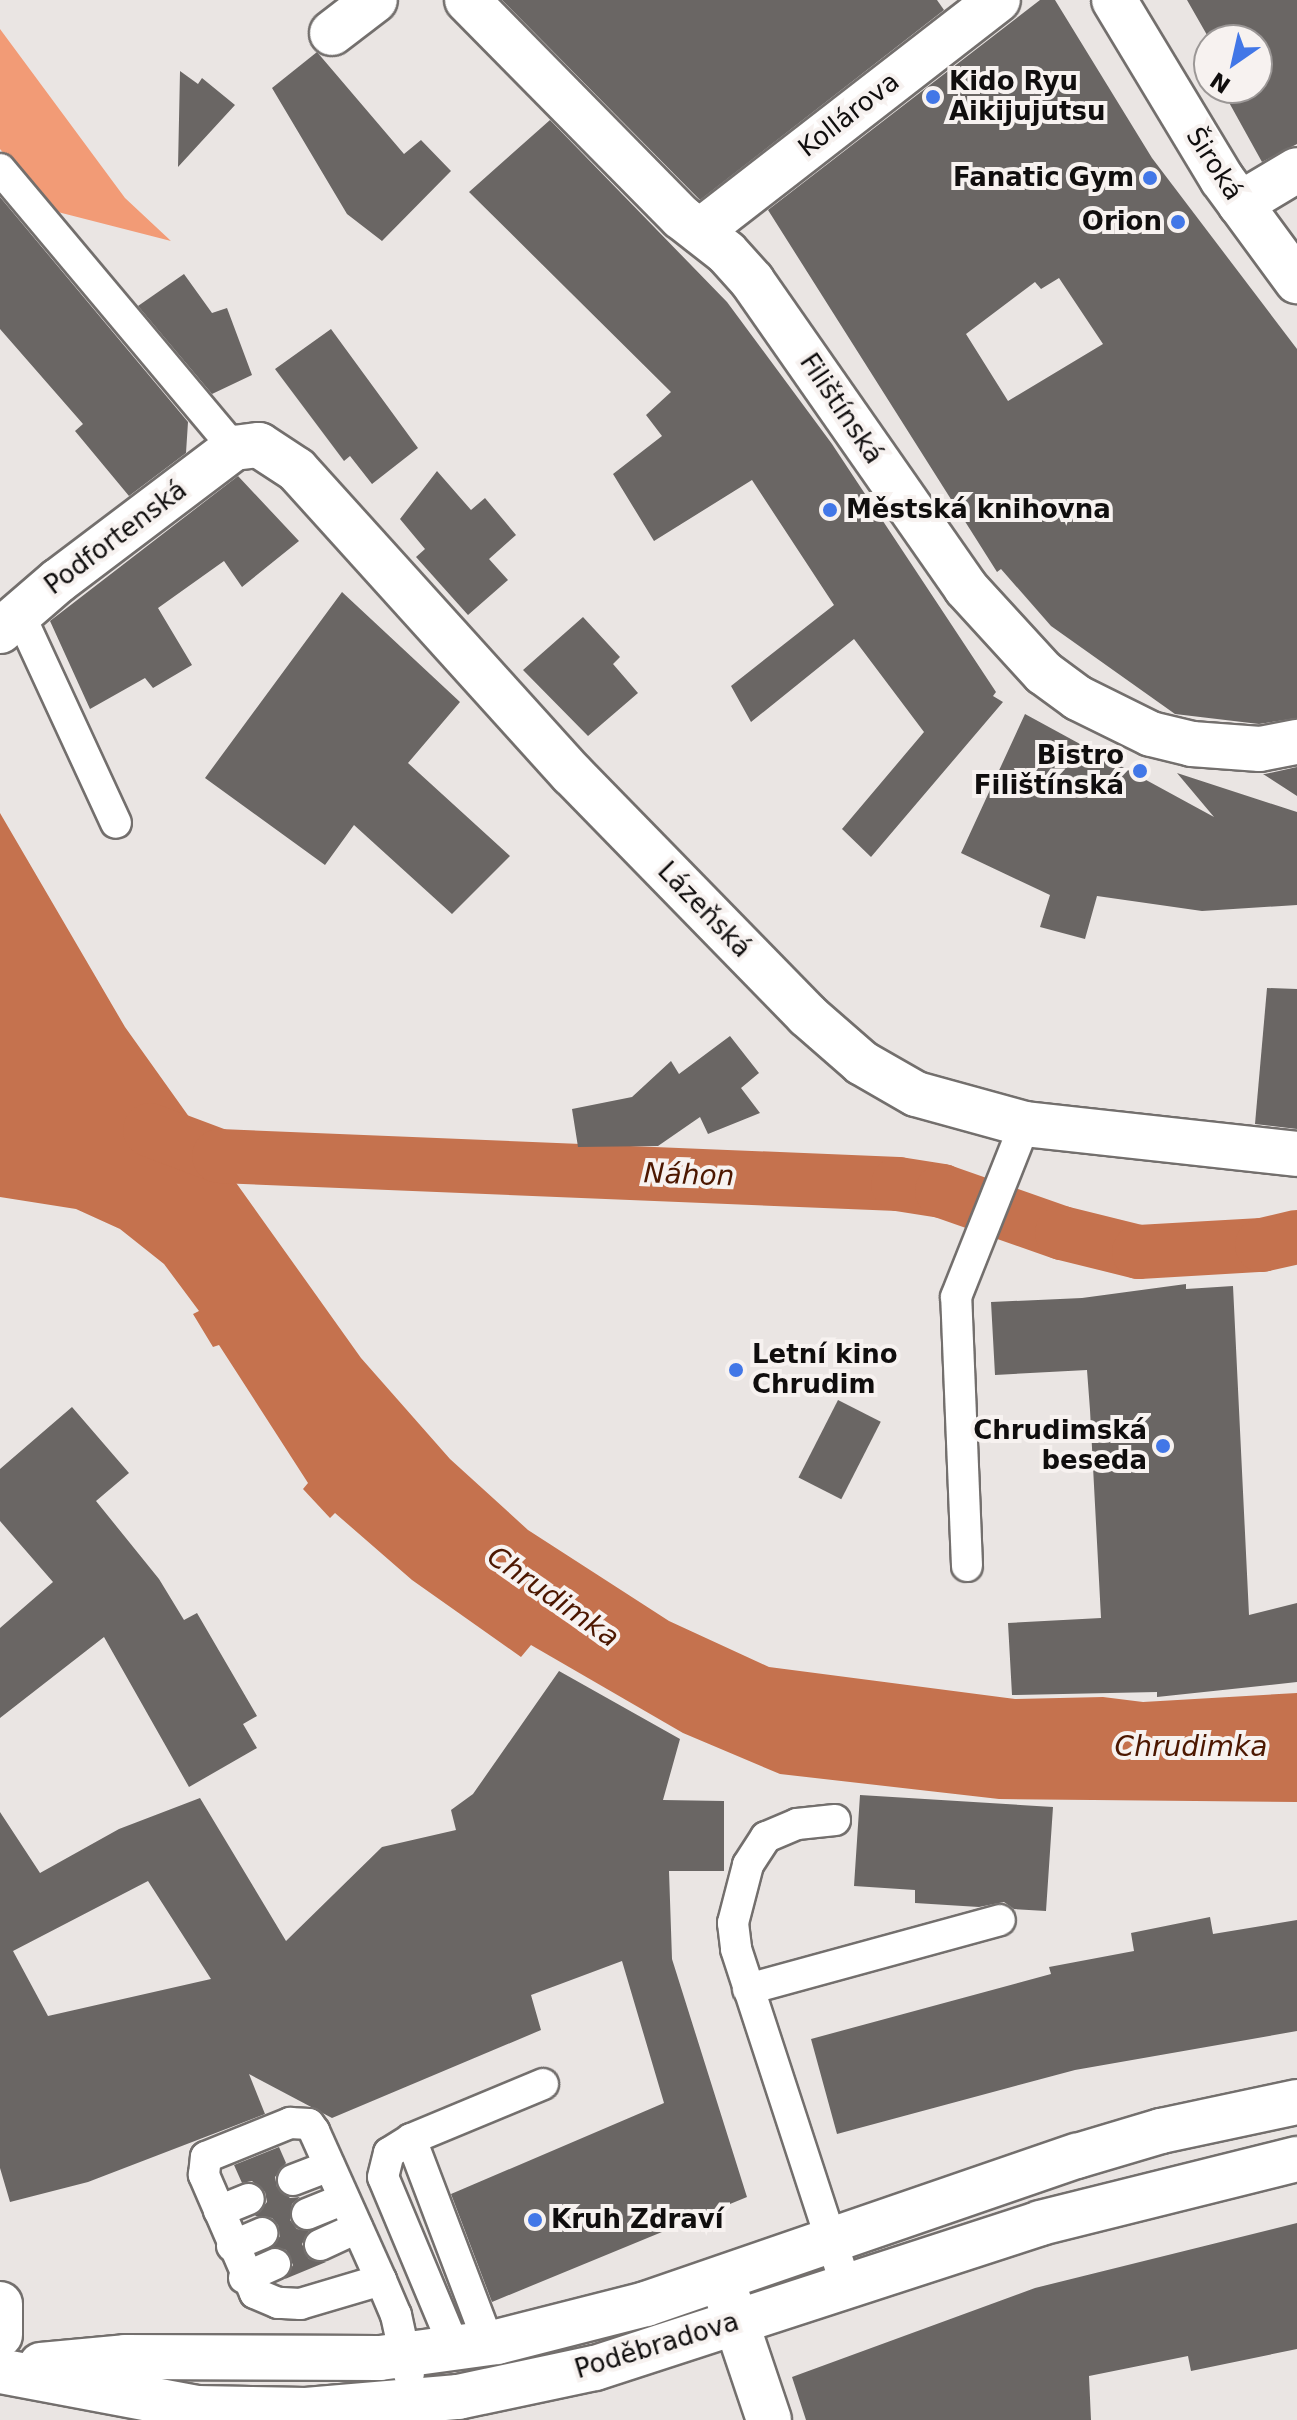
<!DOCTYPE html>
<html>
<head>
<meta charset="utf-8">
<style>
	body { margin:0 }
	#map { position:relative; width:1297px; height:2420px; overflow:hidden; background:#eae5e3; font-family:"DejaVu Sans",sans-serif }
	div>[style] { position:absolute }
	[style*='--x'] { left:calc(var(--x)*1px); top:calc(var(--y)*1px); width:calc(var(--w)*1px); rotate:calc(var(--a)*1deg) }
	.forest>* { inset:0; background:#f29b76 }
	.water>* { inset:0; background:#c5724e }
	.canal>* { height:54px; margin:-27px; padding:0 27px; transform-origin:27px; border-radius:27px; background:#c5724e }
	.building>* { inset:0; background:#6a6664; transform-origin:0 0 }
	.roads { filter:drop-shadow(2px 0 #736f6d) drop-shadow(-2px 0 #736f6d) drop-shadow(0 2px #736f6d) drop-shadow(0 -2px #736f6d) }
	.lane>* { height:30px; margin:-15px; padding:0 15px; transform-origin:15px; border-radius:15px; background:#fff }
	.street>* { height:44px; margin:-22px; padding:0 22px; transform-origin:22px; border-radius:22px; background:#fff }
	.secondary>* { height:44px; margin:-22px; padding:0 22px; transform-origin:22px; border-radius:22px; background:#fff }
	.dots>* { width:22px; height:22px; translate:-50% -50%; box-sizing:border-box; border:4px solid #f7f2f0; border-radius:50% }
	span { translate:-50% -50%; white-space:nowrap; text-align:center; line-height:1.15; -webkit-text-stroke:8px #f7f2f0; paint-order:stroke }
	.poi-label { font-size:26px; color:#100e0e; font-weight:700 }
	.left { translate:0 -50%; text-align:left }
	.right { translate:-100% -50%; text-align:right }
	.street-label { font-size:26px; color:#100e0e }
	.water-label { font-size:28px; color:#4c1700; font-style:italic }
	.north { position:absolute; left:1193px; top:24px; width:80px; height:80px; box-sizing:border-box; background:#f7f2f0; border:2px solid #9b9796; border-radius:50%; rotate:214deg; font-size:22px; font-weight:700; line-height:32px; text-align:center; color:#100e0e }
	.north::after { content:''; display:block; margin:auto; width:28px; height:36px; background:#4277e7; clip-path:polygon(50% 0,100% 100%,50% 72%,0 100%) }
</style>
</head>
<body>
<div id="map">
	<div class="forest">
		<div style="clip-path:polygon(0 29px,125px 198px,171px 241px,50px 210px,0 149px)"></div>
	</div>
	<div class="water">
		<div style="clip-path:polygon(0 813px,125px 1027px,361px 1358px,450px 1459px,528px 1530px,669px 1621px,769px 1667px,1015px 1699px,1103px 1697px,1143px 1702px,1297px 1693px,1297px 1802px,999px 1799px,780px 1774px,683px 1733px,531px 1645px,521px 1657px,412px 1580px,335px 1513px,330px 1518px,303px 1489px,308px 1483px,219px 1345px,213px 1347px,193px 1314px,199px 1311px,164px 1264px,120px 1229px,76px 1209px,0 1197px)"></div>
	</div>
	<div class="canal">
		<div style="--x:150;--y:1130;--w:74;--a:20.6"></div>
		<div style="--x:219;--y:1156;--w:680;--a:2.36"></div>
		<div style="--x:898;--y:1184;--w:45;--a:9"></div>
		<div style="--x:942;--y:1191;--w:127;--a:19.3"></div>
		<div style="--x:1062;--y:1233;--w:79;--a:13.9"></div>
		<div style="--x:1139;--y:1252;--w:123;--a:-3.3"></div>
		<div style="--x:1262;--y:1245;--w:36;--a:-13"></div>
	</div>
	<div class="building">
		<div style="clip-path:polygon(502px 0,937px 0,944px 10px,700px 200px)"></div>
		<div style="clip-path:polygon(evenodd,1040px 0,1055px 0,1152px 158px,1297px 349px,1297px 718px,1259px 724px,1175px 714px,1051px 626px,1001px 569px,997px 572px,768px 210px,1040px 0,1059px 278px,1103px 344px,1008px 401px,966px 334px,1035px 282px,1041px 289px,1059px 278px)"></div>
		<div style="clip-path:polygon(1187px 0,1297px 0,1297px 144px,1262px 162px,1221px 88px,1257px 88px,1257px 40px,1209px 40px,1209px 67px,1207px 35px)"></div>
		<div style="clip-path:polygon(317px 52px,404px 154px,421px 140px,451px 171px,382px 241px,347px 214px,272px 88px)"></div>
		<div style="clip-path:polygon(180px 71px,198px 84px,202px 78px,235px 105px,178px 167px)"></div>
		<div style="clip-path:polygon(550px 120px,727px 302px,832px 444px,996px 692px,993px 696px,1003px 702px,871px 857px,842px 829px,924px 732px,854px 639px,751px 722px,731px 686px,834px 605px,752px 480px,654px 541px,613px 474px,662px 436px,646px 415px,671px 392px,469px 192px)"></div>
		<div style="clip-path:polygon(0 197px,188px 422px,186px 453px,129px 496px,75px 431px,83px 424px,0 329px)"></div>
		<div style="clip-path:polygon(184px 274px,212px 313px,227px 308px,252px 375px,212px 394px,138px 306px)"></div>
		<div style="clip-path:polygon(331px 329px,418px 448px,372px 484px,350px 456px,344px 461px,275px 369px)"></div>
		<div style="clip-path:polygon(437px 471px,471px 510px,485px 498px,516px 535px,489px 559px,508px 580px,468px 615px,416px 557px,425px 549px,400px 519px)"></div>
		<div style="clip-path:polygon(238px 476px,299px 541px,242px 587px,224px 561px,158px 608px,192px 665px,153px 688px,145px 678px,90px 709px,50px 621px)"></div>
		<div style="clip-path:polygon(342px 592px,460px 702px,408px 763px,510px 856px,452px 914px,354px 825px,325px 865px,205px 778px)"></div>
		<div style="clip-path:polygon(583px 617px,620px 657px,613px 664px,638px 693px,588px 736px,523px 670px)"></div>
		<div style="clip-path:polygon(1025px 714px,1214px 817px,1177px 773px,1297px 812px,1297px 905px,1202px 911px,1097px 896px,1085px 939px,1040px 927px,1050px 895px,961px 853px)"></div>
		<div style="clip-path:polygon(1297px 767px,1297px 796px,1263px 774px,1265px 774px)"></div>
		<div style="clip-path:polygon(1267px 988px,1297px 989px,1297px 1129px,1255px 1124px)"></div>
		<div style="clip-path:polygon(730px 1036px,759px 1073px,741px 1088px,760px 1113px,708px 1134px,700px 1117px,658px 1146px,578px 1147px,572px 1109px,632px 1097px,671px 1061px,679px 1074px)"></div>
		<div style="clip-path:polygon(1186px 1284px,1186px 1289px,1233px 1286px,1249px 1615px,1297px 1603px,1297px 1682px,1157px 1697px,1157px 1692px,1012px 1695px,1008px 1623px,1101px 1618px,1090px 1410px,1087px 1370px,995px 1375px,991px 1302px,1082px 1298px)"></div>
		<div style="left:838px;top:1400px;width:48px;height:87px;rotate:27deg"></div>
		<div style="clip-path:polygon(72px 1407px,129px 1473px,96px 1501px,159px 1579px,184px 1620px,197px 1613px,257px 1716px,243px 1724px,257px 1748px,189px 1787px,104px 1637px,0 1718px,0 1628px,53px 1582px,0 1521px,0 1469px)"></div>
		<div style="clip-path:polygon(evenodd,559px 1671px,680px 1739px,663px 1800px,724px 1801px,724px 1871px,669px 1871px,672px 1959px,747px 2197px,492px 2302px,451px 2194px,664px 2103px,622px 1961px,531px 1995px,541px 2030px,332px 2118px,249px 2074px,265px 2114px,88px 2182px,10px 2202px,0 2168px,0 1812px,40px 1873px,119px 1829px,200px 1798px,286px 1941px,382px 1847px,456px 1830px,451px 1810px,473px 1794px,559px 1671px,148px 1881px,211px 1979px,48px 2016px,13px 1951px,148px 1881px)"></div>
		<div style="clip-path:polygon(860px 1795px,1053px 1807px,1046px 1911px,1014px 1909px,1004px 1902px,979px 1907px,915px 1903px,915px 1890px,854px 1886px)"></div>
		<div style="clip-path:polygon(1210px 1917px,1213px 1934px,1297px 1920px,1297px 2031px,1075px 2070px,837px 2134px,811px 2039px,1051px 1974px,1049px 1967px,1134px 1951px,1131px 1933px)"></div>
		<div style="clip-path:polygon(279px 2147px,286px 2163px,275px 2177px,277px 2187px,290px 2198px,300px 2197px,292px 2204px,290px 2220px,297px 2229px,309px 2231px,302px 2244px,309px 2259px,326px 2262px,285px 2279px,293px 2265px,286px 2250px,273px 2247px,280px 2236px,278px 2225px,272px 2218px,255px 2216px,267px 2202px,265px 2192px,252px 2181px,242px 2183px,234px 2165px)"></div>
		<div style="clip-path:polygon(1297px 2223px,1297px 2349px,1191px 2371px,1188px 2356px,1089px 2376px,1091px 2420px,806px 2420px,792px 2377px,1035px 2288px)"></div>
	</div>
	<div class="roads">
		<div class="lane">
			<div style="--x:0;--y:169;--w:364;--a:50"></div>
			<div style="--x:19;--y:613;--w:231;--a:65.2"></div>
			<div style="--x:967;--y:1566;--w:269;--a:-92.3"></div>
			<div style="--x:956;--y:1297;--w:186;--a:-68.3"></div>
			<div style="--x:835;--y:1820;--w:38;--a:174"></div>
			<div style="--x:797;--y:1824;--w:34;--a:157"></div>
			<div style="--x:766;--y:1837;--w:33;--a:123"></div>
			<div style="--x:748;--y:1865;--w:60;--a:104.5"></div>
			<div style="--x:733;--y:1923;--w:26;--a:83"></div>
			<div style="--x:736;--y:1949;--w:354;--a:71.9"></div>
			<div style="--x:748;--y:1989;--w:261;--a:-15.3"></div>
			<div style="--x:411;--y:2139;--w:143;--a:-22.6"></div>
			<div style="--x:293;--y:2180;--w:39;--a:-21"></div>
			<div style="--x:219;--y:2211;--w:32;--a:-22"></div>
			<div style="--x:307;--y:2214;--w:40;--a:-22"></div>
			<div style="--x:320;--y:2245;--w:41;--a:-24.7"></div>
			<div style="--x:232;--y:2246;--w:33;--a:-23"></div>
			<div style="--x:244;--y:2278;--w:34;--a:-24"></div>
			<div style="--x:381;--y:2280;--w:84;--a:163.5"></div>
			<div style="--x:300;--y:2304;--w:22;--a:-177"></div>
			<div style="--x:278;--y:2303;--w:25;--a:-157"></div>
			<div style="--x:255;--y:2293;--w:129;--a:-113.4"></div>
			<div style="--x:204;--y:2175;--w:18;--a:-84"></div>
			<div style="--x:206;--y:2157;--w:91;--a:-22"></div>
			<div style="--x:290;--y:2123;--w:19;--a:3"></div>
			<div style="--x:309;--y:2124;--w:9;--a:54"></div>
			<div style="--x:314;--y:2131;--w:163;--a:65.8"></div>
			<div style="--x:381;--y:2280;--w:38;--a:67"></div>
			<div style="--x:396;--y:2315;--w:60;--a:77.6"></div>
			<div style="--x:455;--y:2349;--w:186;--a:-112.7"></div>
			<div style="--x:383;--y:2177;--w:25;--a:-76"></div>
			<div style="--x:389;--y:2153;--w:26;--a:-32"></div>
			<div style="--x:411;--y:2139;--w:219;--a:69.2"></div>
		</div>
		<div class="street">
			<div style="--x:467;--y:0;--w:305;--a:45.4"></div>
			<div style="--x:681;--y:217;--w:58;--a:38"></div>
			<div style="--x:727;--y:253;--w:38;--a:48"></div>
			<div style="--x:752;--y:281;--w:374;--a:55.1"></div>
			<div style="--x:966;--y:588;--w:115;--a:47.5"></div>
			<div style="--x:1044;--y:673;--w:42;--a:36.3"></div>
			<div style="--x:1078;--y:698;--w:81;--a:26.3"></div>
			<div style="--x:1151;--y:734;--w:42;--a:13.7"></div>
			<div style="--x:1192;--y:744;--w:68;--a:4.2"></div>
			<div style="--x:1260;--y:749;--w:38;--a:-11"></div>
			<div style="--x:1114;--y:0;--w:209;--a:58.9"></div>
			<div style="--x:1222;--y:179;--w:127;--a:53.7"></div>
			<div style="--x:332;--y:33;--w:54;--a:-37.5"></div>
			<div style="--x:1240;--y:204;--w:66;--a:-30.8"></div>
			<div style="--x:700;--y:231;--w:377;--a:-37.8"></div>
			<div style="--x:0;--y:631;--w:77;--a:-40.8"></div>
			<div style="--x:58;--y:581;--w:221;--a:-37.1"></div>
			<div style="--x:234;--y:448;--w:25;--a:-7"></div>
			<div style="--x:259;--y:445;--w:45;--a:33.3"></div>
			<div style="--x:297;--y:470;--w:410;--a:47.9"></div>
			<div style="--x:572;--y:774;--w:337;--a:45.7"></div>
			<div style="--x:807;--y:1015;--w:73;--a:41.1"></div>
			<div style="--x:862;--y:1063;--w:62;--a:29.9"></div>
			<div style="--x:916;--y:1094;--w:113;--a:15.4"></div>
			<div style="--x:1025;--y:1124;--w:274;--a:6.3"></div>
			<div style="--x:724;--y:2286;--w:141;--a:71.4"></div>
			<div style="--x:0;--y:2304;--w:31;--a:90"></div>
		</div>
		<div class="secondary">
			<div style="--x:41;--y:2365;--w:84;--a:-5.4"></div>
			<div style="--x:125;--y:2357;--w:255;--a:0.2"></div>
			<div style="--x:380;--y:2358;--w:118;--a:-7.8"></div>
			<div style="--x:497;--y:2342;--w:154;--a:-14.3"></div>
			<div style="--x:646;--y:2304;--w:456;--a:-19"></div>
			<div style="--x:1077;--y:2156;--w:88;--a:-16.6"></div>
			<div style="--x:1161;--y:2131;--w:139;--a:-12"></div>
			<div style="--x:0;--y:2371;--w:200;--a:10.6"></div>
			<div style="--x:197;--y:2408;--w:109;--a:1.1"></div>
			<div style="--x:306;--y:2410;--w:153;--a:-4.9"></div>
			<div style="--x:458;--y:2397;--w:140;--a:-12"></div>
			<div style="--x:595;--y:2368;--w:468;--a:-18"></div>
			<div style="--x:1040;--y:2223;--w:265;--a:-14"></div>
		</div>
	</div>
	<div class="dots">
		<div style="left:933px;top:97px;background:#4277e7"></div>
		<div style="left:1150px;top:178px;background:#4277e7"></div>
		<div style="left:1178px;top:222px;background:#4277e7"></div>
		<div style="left:830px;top:510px;background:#4277e7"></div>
		<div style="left:1140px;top:771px;background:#4277e7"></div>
		<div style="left:736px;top:1370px;background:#4277e7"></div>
		<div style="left:1163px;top:1446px;background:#4277e7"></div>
		<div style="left:535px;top:2220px;background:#4277e7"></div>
	</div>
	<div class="poi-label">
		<span class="left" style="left:949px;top:97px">Kido Ryu<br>Aikijujutsu</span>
		<span class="right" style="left:1134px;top:178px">Fanatic Gym</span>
		<span class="right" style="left:1162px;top:222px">Orion</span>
		<span class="left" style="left:846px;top:510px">Městská knihovna</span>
		<span class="right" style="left:1124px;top:771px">Bistro<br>Filištínská</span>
		<span class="left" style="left:752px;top:1370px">Letní kino<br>Chrudim</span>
		<span class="right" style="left:1147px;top:1446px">Chrudimská<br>beseda</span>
		<span class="left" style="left:551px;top:2220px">Kruh Zdraví</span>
	</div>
	<div class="street-label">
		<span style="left:849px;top:115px;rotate:-38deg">Kollárova</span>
		<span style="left:1214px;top:164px;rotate:57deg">Široká</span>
		<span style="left:841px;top:409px;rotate:56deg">Filištínská</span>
		<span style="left:116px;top:538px;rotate:-37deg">Podfortenská</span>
		<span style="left:704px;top:910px;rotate:46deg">Lázeňská</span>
		<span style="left:657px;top:2346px;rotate:-17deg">Poděbradova</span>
	</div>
	<div class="water-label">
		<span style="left:689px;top:1175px;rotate:2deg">Náhon</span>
		<span style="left:553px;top:1597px;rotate:35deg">Chrudimka</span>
		<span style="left:1191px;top:1747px">Chrudimka</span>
	</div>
	<div class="north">N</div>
</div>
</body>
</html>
